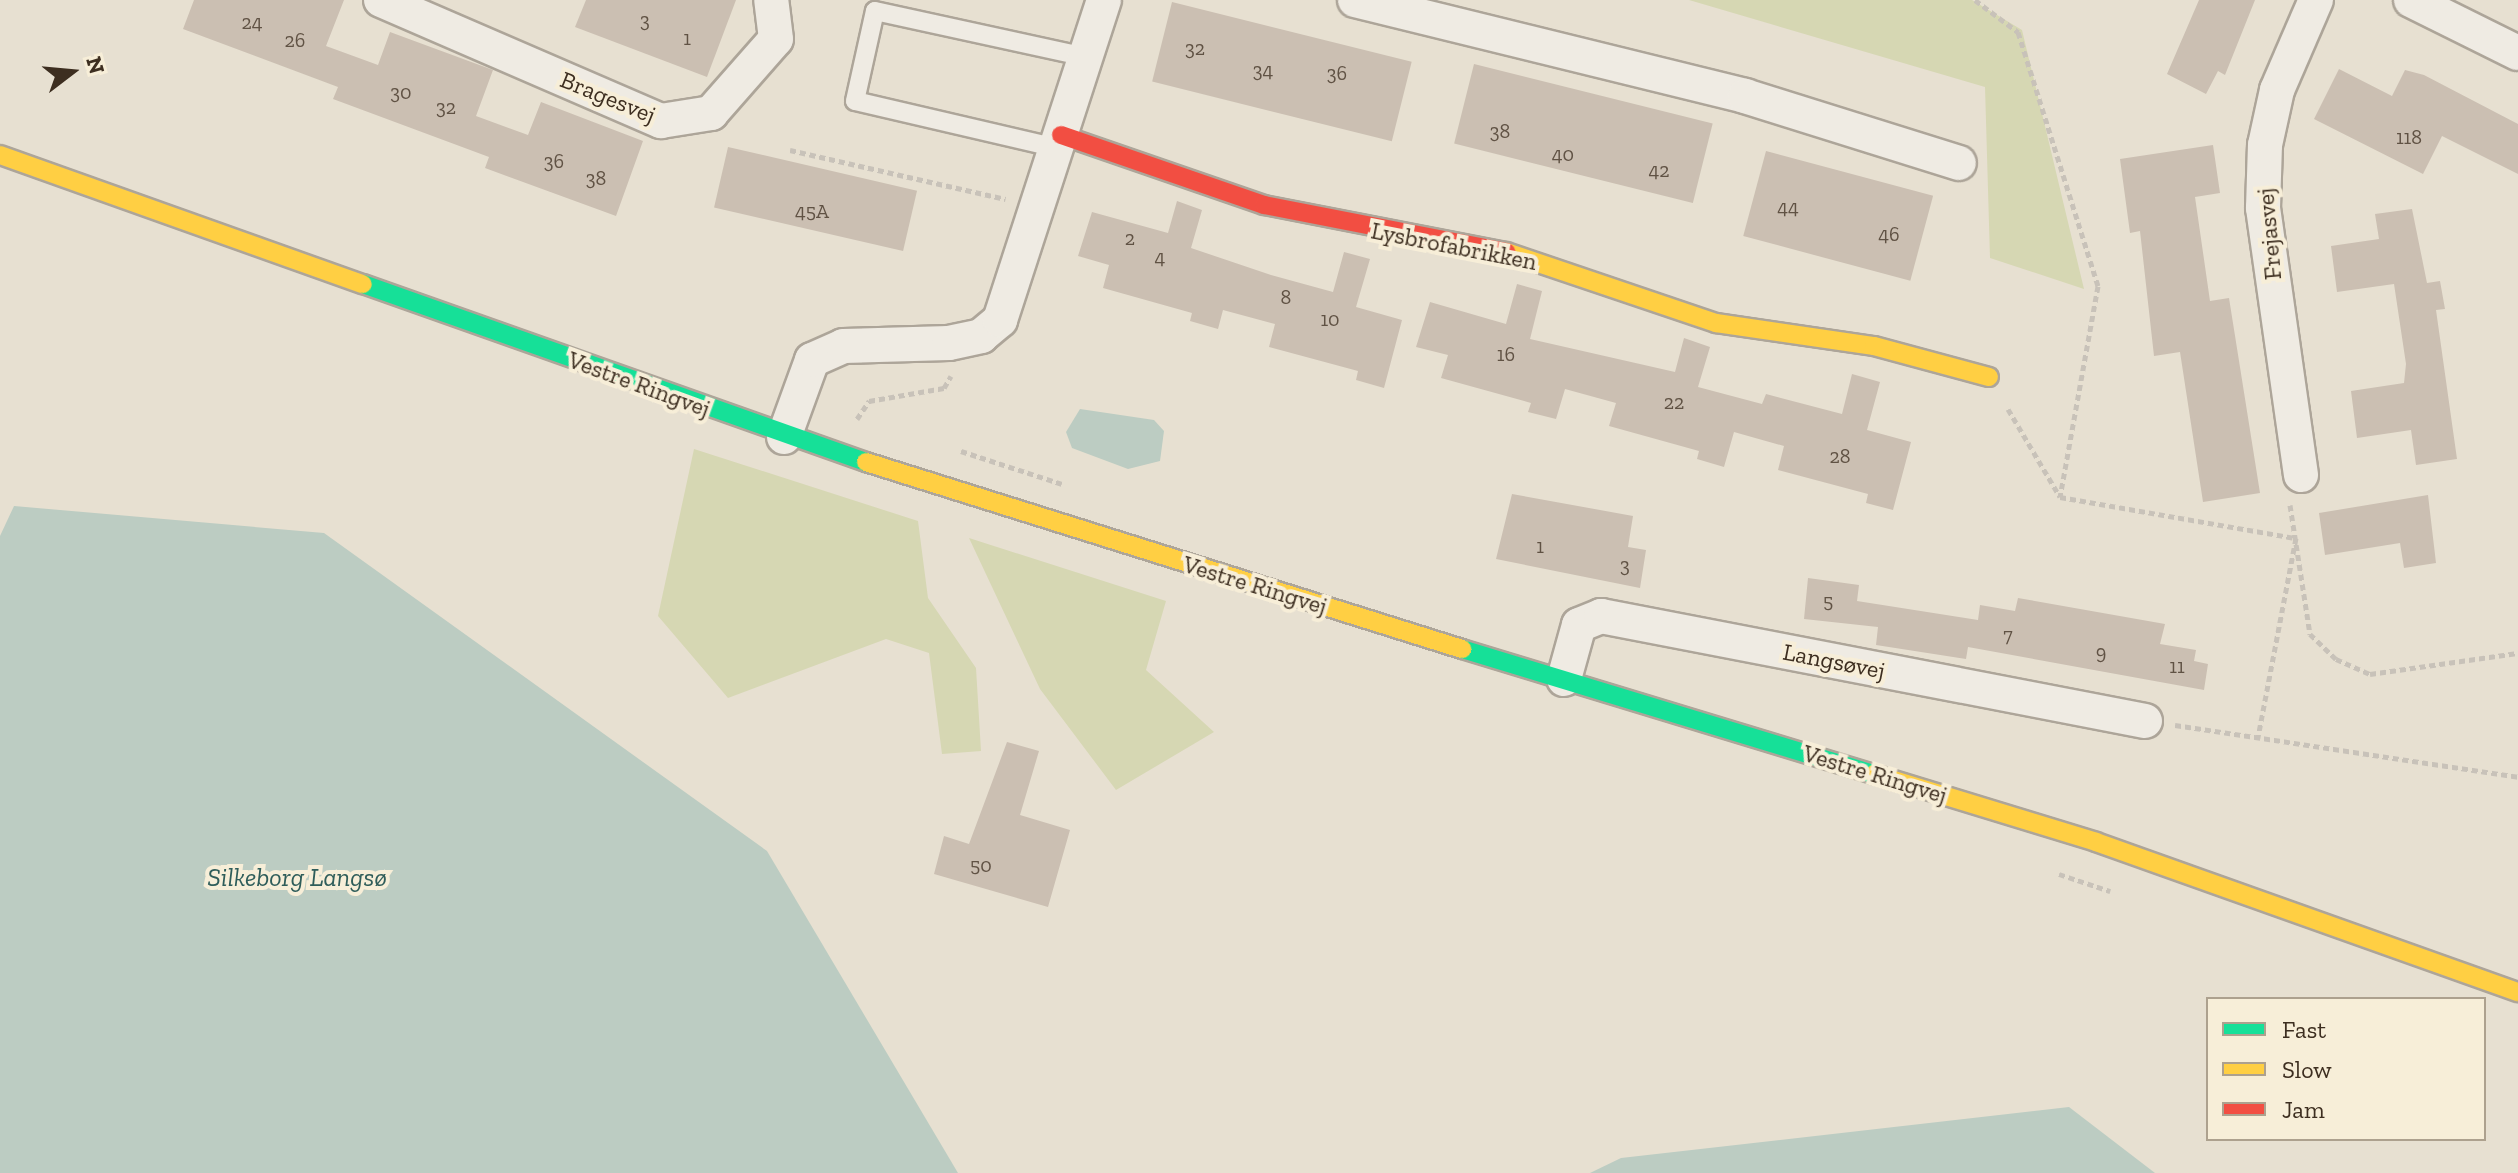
<!DOCTYPE html>
<html>
<head>
<meta charset="utf-8">
<style>
	body { margin:0 }
	#map { position:relative; width:2518px; height:1173px; overflow:hidden; background:#e7e0d1; font-family:"Zilla Slab",serif }
	div>[style] { position:absolute }
	[style*='--x'] { left:calc(var(--x)*1px); top:calc(var(--y)*1px); width:calc(var(--w)*1px); rotate:calc(var(--a)*1deg) }
	.green>* { inset:0; background:#d6d7b3 }
	.water>* { inset:0; background:#bcccc2 }
	.building>* { inset:0; background:#cbbfb2; transform-origin:0 0 }
	.path>* { height:5px; margin-top:-2.5px; transform-origin:0; background:repeating-linear-gradient(90deg,#c8c2b9 0 6px,transparent 0 10px) }
	.roads { filter:drop-shadow(2px 0 #ada599) drop-shadow(-2px 0 #ada599) drop-shadow(0 2px #ada599) drop-shadow(0 -2px #ada599) }
	.lane>* { height:18px; margin:-9px; padding:0 9px; transform-origin:9px; border-radius:9px; background:#efebe3 }
	.street>* { height:34px; margin:-17px; padding:0 17px; transform-origin:17px; border-radius:17px; background:#efebe3 }
	.fast>* { height:18px; margin:-9px; padding:0 9px; transform-origin:9px; border-radius:9px; background:#16e098 }
	.slow>* { height:18px; margin:-9px; padding:0 9px; transform-origin:9px; border-radius:9px; background:#ffcf43 }
	.jam>* { height:18px; margin:-9px; padding:0 9px; transform-origin:9px; border-radius:9px; background:#f24e42 }
	span { translate:-50% -50%; white-space:nowrap; text-align:center; line-height:1.15; -webkit-text-stroke:8px #f7eed8; paint-order:stroke }
	.number-label { font-size:20px; color:#605244 }
	.number-label span { -webkit-text-stroke-width:0 }
	.street-label { font-size:24px; color:#3d2e20 }
	.water-label { font-size:26px; color:#2f5d5a; font-style:italic }
	.legend { position:absolute; left:2206px; top:997px; width:280px; height:144px; box-sizing:border-box; background:#f7eed8; border:2px solid #ada18e; margin:0; padding:10px 14px; list-style:none; font-size:24px; color:#3d2e20 }
	.legend li { display:flex; align-items:center; gap:16px; height:40px }
	.legend b { width:40px; border:2px solid #ada18e }
	.north { position:absolute; left:32px; top:32px; width:80px; height:80px; -webkit-text-stroke:6px #f7eed8; paint-order:stroke; rotate:74deg; font-size:22px; font-weight:700; line-height:32px; text-align:center; color:#3d2e20 }
	.north::after { content:''; display:block; margin:auto; width:28px; height:36px; background:#3d2e20; clip-path:polygon(50% 0,100% 100%,50% 72%,0 100%) }
</style>
</head>
<body>
<div id="map">
	<div class="green">
		<div style="clip-path:polygon(1689px 0,1972px 0,2022px 30px,2084px 289px,1990px 258px,1985px 87px)"></div>
		<div style="clip-path:polygon(694px 449px,918px 521px,928px 598px,976px 668px,981px 751px,942px 754px,929px 653px,886px 639px,728px 698px,658px 616px)"></div>
		<div style="clip-path:polygon(969px 538px,1166px 601px,1146px 670px,1214px 732px,1116px 790px,1040px 689px)"></div>
	</div>
	<div class="water">
		<div style="clip-path:polygon(1080px 409px,1154px 420px,1164px 431px,1160px 461px,1128px 469px,1072px 448px,1066px 432px)"></div>
		<div style="clip-path:polygon(14px 506px,324px 533px,767px 851px,958px 1173px,0 1173px,0 536px)"></div>
		<div style="clip-path:polygon(2069px 1107px,2155px 1173px,1590px 1173px,1621px 1158px)"></div>
	</div>
	<div class="building">
		<div style="clip-path:polygon(194px 0,344px 0,326px 46px,378px 65px,390px 32px,493px 70px,476px 116px,528px 135px,541px 102px,643px 141px,616px 216px,485px 168px,489px 157px,333px 99px,338px 87px,183px 29px)"></div>
		<div style="clip-path:polygon(586px 0,736px 0,707px 77px,575px 27px)"></div>
		<div style="clip-path:polygon(2199px 0,2255px 0,2225px 75px,2218px 71px,2206px 94px,2167px 74px)"></div>
		<div style="left:1172px;top:2px;width:247px;height:82px;rotate:14deg"></div>
		<div style="left:1474px;top:64px;width:246px;height:82px;rotate:14deg"></div>
		<div style="clip-path:polygon(2339px 69px,2392px 96px,2405px 70px,2424px 75px,2518px 124px,2518px 174px,2442px 136px,2423px 174px,2314px 119px)"></div>
		<div style="clip-path:polygon(2213px 145px,2220px 193px,2195px 197px,2210px 301px,2229px 298px,2260px 493px,2203px 502px,2180px 352px,2154px 356px,2140px 231px,2130px 233px,2120px 159px)"></div>
		<div style="left:728px;top:147px;width:194px;height:62px;rotate:13deg"></div>
		<div style="left:1766px;top:151px;width:173px;height:88px;rotate:15deg"></div>
		<div style="clip-path:polygon(1177px 201px,1202px 210px,1191px 248px,1271px 275px,1333px 292px,1344px 252px,1370px 259px,1356px 307px,1402px 320px,1384px 388px,1356px 380px,1358px 371px,1269px 347px,1275px 324px,1223px 310px,1218px 329px,1190px 321px,1192px 313px,1103px 288px,1109px 265px,1078px 256px,1092px 212px,1168px 233px)"></div>
		<div style="clip-path:polygon(2412px 209px,2427px 283px,2440px 281px,2445px 309px,2436px 310px,2457px 459px,2416px 465px,2411px 430px,2357px 438px,2351px 391px,2404px 383px,2406px 364px,2394px 284px,2337px 292px,2331px 246px,2379px 239px,2375px 214px)"></div>
		<div style="clip-path:polygon(1517px 284px,1542px 291px,1530px 339px,1675px 372px,1684px 338px,1710px 347px,1698px 387px,1762px 404px,1766px 394px,1842px 414px,1852px 374px,1880px 382px,1867px 430px,1911px 442px,1893px 510px,1866px 503px,1868px 494px,1778px 470px,1784px 446px,1734px 432px,1724px 467px,1697px 459px,1699px 451px,1609px 426px,1616px 403px,1565px 389px,1556px 419px,1528px 412px,1531px 403px,1441px 378px,1448px 355px,1416px 347px,1430px 302px,1506px 324px)"></div>
		<div style="clip-path:polygon(1512px 494px,1633px 516px,1628px 547px,1646px 550px,1640px 588px,1496px 559px)"></div>
		<div style="clip-path:polygon(2428px 495px,2436px 563px,2404px 568px,2400px 543px,2325px 555px,2319px 513px)"></div>
		<div style="clip-path:polygon(1808px 578px,1859px 585px,1857px 601px,1978px 620px,1980px 605px,2015px 611px,2018px 598px,2165px 624px,2160px 644px,2196px 650px,2194px 661px,2208px 664px,2204px 690px,1968px 647px,1966px 659px,1876px 645px,1878px 627px,1804px 619px)"></div>
		<div style="clip-path:polygon(1007px 742px,1039px 751px,1020px 815px,1070px 830px,1048px 907px,934px 874px,944px 836px,969px 844px)"></div>
	</div>
	<div class="path">
		<div style="--x:1975;--y:0;--w:54;--a:36.7"></div>
		<div style="--x:2018;--y:32;--w:266;--a:72.5"></div>
		<div style="--x:2098;--y:286;--w:214;--a:100.2"></div>
		<div style="--x:790;--y:150;--w:221;--a:12.8"></div>
		<div style="--x:2008;--y:409;--w:102;--a:59.4"></div>
		<div style="--x:2060;--y:497;--w:240;--a:9.9"></div>
		<div style="--x:2296;--y:538;--w:204;--a:100.8"></div>
		<div style="--x:857;--y:419;--w:22;--a:-56"></div>
		<div style="--x:869;--y:401;--w:76;--a:-9.8"></div>
		<div style="--x:944;--y:388;--w:14;--a:-60"></div>
		<div style="--x:961;--y:451;--w:106;--a:18.1"></div>
		<div style="--x:2290;--y:505;--w:131;--a:81.2"></div>
		<div style="--x:2310;--y:634;--w:36;--a:44"></div>
		<div style="--x:2336;--y:659;--w:37;--a:24"></div>
		<div style="--x:2370;--y:674;--w:149;--a:-8.1"></div>
		<div style="--x:2175;--y:725;--w:347;--a:8.6"></div>
		<div style="--x:2059;--y:874;--w:54;--a:18.4"></div>
	</div>
	<div class="roads">
		<div class="lane">
			<div style="--x:1057;--y:148;--w:207;--a:-166.9"></div>
			<div style="--x:855;--y:101;--w:92;--a:-77.5"></div>
			<div style="--x:875;--y:11;--w:216;--a:12.3"></div>
		</div>
		<div class="street">
			<div style="--x:381;--y:0;--w:305;--a:23.4"></div>
			<div style="--x:661;--y:121;--w:51;--a:-9.1"></div>
			<div style="--x:711;--y:113;--w:98;--a:-48.7"></div>
			<div style="--x:776;--y:39;--w:39;--a:-97"></div>
			<div style="--x:1355;--y:0;--w:402;--a:13.8"></div>
			<div style="--x:1745;--y:96;--w:224;--a:17.4"></div>
			<div style="--x:2411;--y:0;--w:119;--a:26.4"></div>
			<div style="--x:784;--y:437;--w:82;--a:-70"></div>
			<div style="--x:812;--y:360;--w:34;--a:-24"></div>
			<div style="--x:843;--y:346;--w:106;--a:-1.6"></div>
			<div style="--x:949;--y:343;--w:33;--a:-12"></div>
			<div style="--x:981;--y:336;--w:25;--a:-40"></div>
			<div style="--x:1000;--y:320;--w:336;--a:-72"></div>
			<div style="--x:2301;--y:475;--w:270;--a:-98.1"></div>
			<div style="--x:2263;--y:208;--w:63;--a:-88.2"></div>
			<div style="--x:2265;--y:145;--w:56;--a:-77.7"></div>
			<div style="--x:2277;--y:90;--w:98;--a:-66.6"></div>
			<div style="--x:1564;--y:679;--w:56;--a:-74.5"></div>
			<div style="--x:1579;--y:625;--w:24;--a:-22"></div>
			<div style="--x:1601;--y:616;--w:554;--a:10.92"></div>
		</div>
		<div class="fast">
			<div style="--x:363;--y:284;--w:534;--a:19.49"></div>
			<div style="--x:1462;--y:649;--w:431;--a:16.9"></div>
		</div>
		<div class="slow">
			<div style="--x:0;--y:155;--w:385;--a:19.6"></div>
			<div style="--x:1506;--y:252;--w:222;--a:18.7"></div>
			<div style="--x:1716;--y:323;--w:160;--a:8.3"></div>
			<div style="--x:1874;--y:346;--w:119;--a:15.1"></div>
			<div style="--x:866;--y:462;--w:625;--a:17.42"></div>
			<div style="--x:1874;--y:774;--w:232;--a:17"></div>
			<div style="--x:2096;--y:842;--w:448;--a:19.6"></div>
		</div>
		<div class="jam">
			<div style="--x:1061;--y:135;--w:215;--a:19"></div>
			<div style="--x:1264;--y:205;--w:247;--a:11"></div>
		</div>
	</div>
	<div class="number-label">
		<span style="left:645px;top:20px">3</span>
		<span style="left:252px;top:22px">24</span>
		<span style="left:687px;top:38px">1</span>
		<span style="left:295px;top:40px">26</span>
		<span style="left:1195px;top:48px">32</span>
		<span style="left:1263px;top:70px">34</span>
		<span style="left:1337px;top:73px">36</span>
		<span style="left:401px;top:92px">30</span>
		<span style="left:446px;top:107px">32</span>
		<span style="left:1500px;top:131px">38</span>
		<span style="left:2409px;top:137px">118</span>
		<span style="left:1563px;top:154px">40</span>
		<span style="left:554px;top:161px">36</span>
		<span style="left:1659px;top:170px">42</span>
		<span style="left:596px;top:178px">38</span>
		<span style="left:1788px;top:207px">44</span>
		<span style="left:812px;top:211px">45A</span>
		<span style="left:1889px;top:234px">46</span>
		<span style="left:1130px;top:238px">2</span>
		<span style="left:1160px;top:257px">4</span>
		<span style="left:1286px;top:297px">8</span>
		<span style="left:1330px;top:319px">10</span>
		<span style="left:1506px;top:354px">16</span>
		<span style="left:1674px;top:402px">22</span>
		<span style="left:1840px;top:456px">28</span>
		<span style="left:1540px;top:546px">1</span>
		<span style="left:1625px;top:565px">3</span>
		<span style="left:1828px;top:601px">5</span>
		<span style="left:2008px;top:635px">7</span>
		<span style="left:2101px;top:652px">9</span>
		<span style="left:2177px;top:666px">11</span>
		<span style="left:981px;top:865px">50</span>
	</div>
	<div class="street-label">
		<span style="left:608px;top:97px;rotate:22deg">Bragesvej</span>
		<span style="left:2269px;top:234px;rotate:-95deg">Frejasvej</span>
		<span style="left:1454px;top:246px;rotate:11deg">Lysbrofabrikken</span>
		<span style="left:639px;top:384px;rotate:20deg">Vestre Ringvej</span>
		<span style="left:1255px;top:585px;rotate:17deg">Vestre Ringvej</span>
		<span style="left:1834px;top:661px;rotate:11deg">Langsøvej</span>
		<span style="left:1875px;top:774px;rotate:17deg">Vestre Ringvej</span>
	</div>
	<div class="water-label">
		<span style="left:297px;top:878px">Silkeborg Langsø</span>
	</div>
	<ul class="legend">
	<li><b style="height:10px;background:#16e098"></b>Fast</li>
	<li><b style="height:10px;background:#ffcf43"></b>Slow</li>
	<li><b style="height:10px;background:#f24e42"></b>Jam</li>
	</ul>
	<div class="north">N</div>
</div>
</body>
</html>
